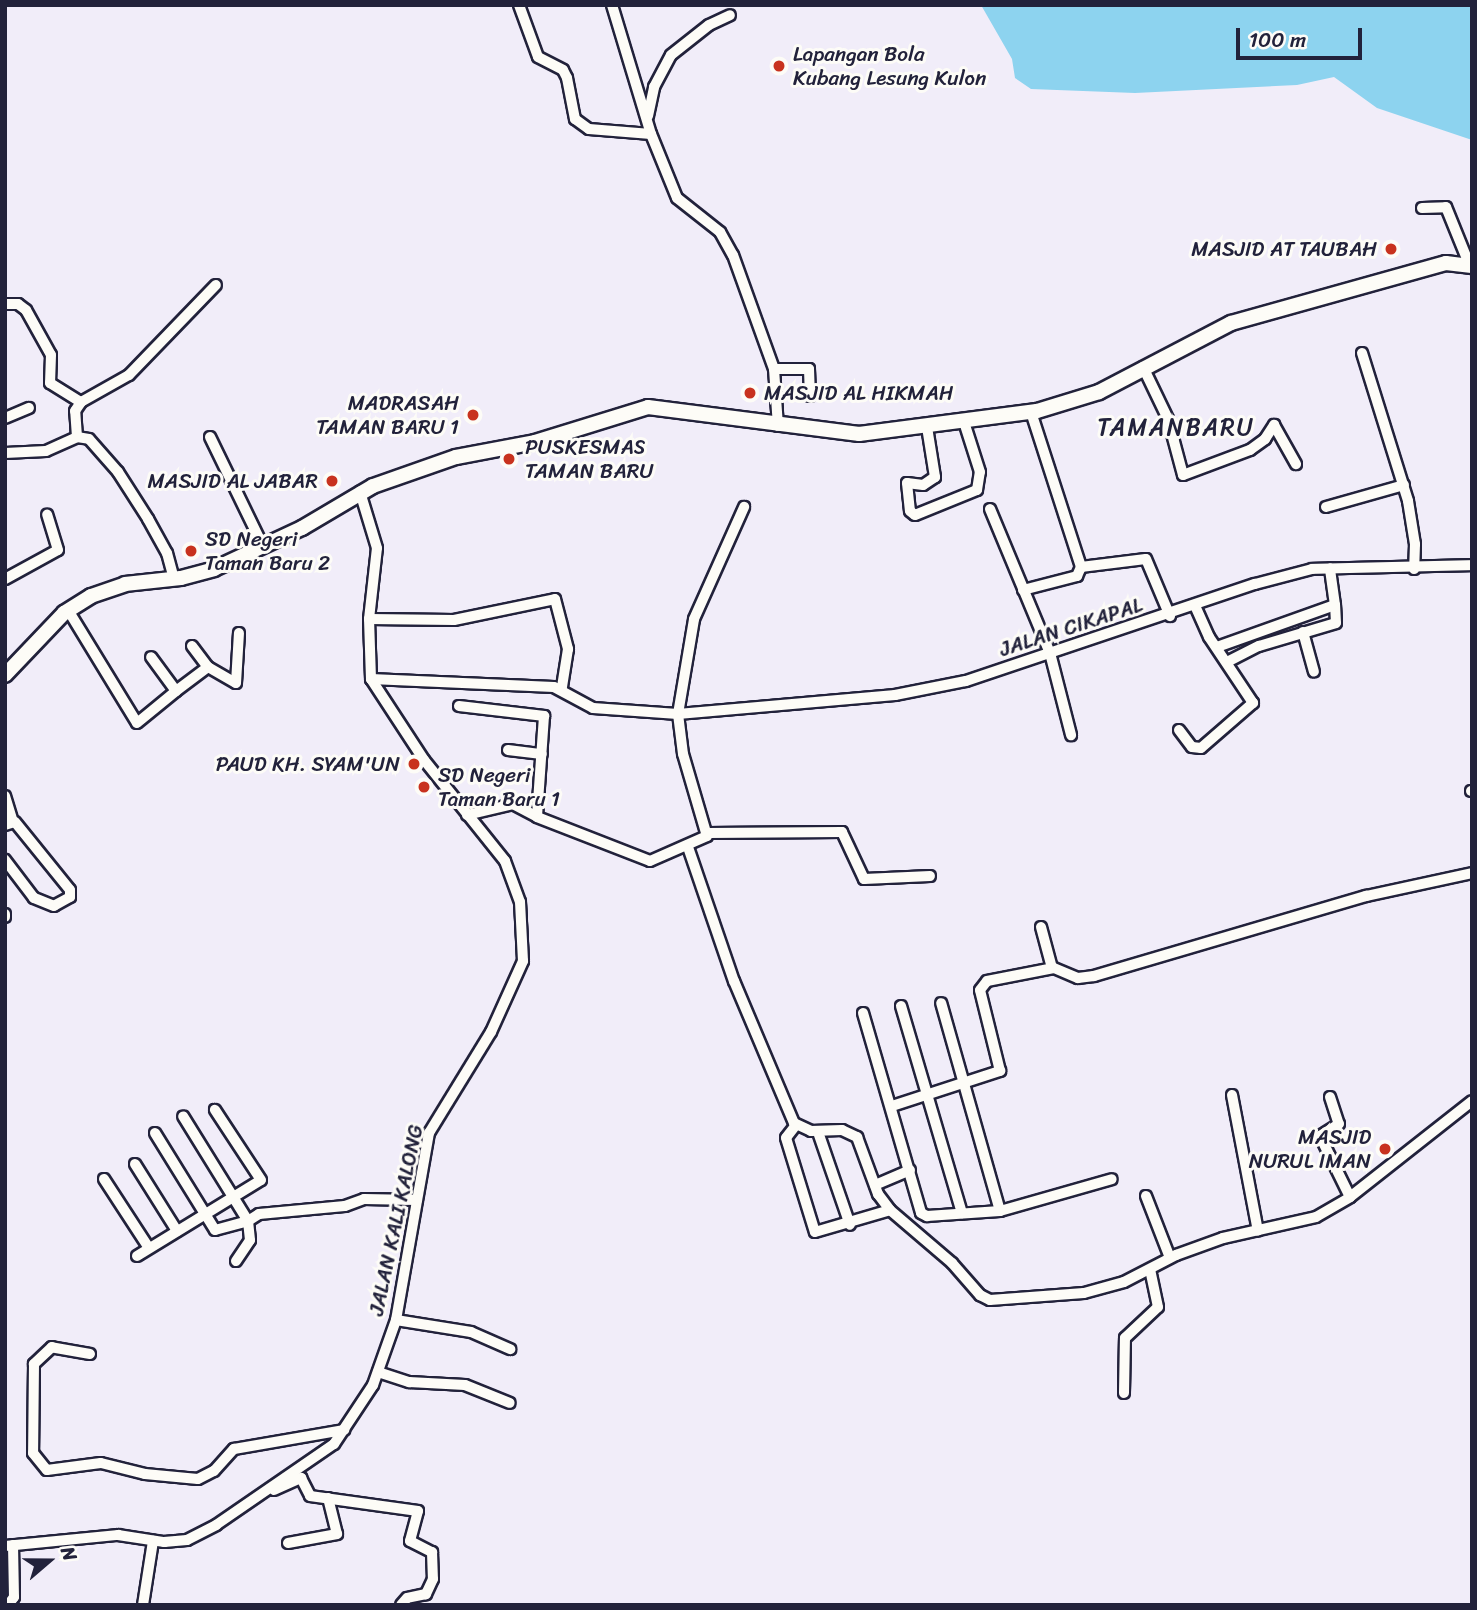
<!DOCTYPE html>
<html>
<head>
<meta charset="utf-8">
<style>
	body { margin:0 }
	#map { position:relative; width:1477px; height:1610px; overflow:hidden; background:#f1edf9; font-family:Sriracha,sans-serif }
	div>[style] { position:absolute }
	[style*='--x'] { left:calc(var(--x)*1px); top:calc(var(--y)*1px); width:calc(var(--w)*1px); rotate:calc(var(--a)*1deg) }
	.water>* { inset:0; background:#8dd3ef }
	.roads { filter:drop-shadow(2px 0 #22223b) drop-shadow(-2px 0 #22223b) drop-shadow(0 2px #22223b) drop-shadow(0 -2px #22223b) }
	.street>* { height:10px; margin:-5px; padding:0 5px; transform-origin:5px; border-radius:5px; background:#fdfcf7 }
	.secondary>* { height:14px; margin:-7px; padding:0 7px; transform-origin:7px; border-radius:7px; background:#fdfcf7 }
	.dots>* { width:19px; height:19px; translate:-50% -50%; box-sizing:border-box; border:4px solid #fdfcf7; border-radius:50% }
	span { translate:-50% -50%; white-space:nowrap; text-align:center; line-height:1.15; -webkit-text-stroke:6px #fdfcf7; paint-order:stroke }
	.poi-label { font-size:21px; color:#22223b }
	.left { translate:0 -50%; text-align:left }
	.right { translate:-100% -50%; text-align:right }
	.street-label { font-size:21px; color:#22223b }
	.quarter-label { font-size:24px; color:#22223b; letter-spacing:2px }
	.frame { position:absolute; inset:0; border:7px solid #22223b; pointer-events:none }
	.north { position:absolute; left:14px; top:1526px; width:70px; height:70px; -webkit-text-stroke:5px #fdfcf7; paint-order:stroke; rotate:70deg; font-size:19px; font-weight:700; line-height:28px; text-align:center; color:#22223b }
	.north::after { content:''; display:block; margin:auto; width:24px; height:32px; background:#22223b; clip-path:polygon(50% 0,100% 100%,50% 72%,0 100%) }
	.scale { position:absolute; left:1236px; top:28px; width:126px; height:32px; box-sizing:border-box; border:4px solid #22223b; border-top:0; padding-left:9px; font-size:21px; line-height:24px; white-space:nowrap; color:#22223b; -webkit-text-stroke:5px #fdfcf7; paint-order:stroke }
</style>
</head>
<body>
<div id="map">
	<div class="water">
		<div style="clip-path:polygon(981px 5px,1472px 5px,1472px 140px,1377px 108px,1334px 77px,1297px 85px,1135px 93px,1031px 89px,1015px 78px,1012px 59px)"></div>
	</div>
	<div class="roads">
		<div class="street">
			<div style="--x:519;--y:5;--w:55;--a:69.9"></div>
			<div style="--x:538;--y:57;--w:28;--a:27"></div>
			<div style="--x:563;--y:70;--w:9;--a:63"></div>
			<div style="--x:567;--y:78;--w:42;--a:79"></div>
			<div style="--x:575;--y:119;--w:17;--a:36"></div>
			<div style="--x:589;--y:129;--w:62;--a:4.6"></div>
			<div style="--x:612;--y:5;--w:135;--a:73.2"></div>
			<div style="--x:651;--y:134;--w:69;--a:67.9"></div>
			<div style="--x:677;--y:198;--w:55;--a:38.3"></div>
			<div style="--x:720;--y:232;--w:26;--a:61"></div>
			<div style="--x:733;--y:255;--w:121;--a:70.2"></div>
			<div style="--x:774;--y:369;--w:57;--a:86"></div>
			<div style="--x:648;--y:116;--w:30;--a:-78"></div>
			<div style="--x:654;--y:87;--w:36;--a:-62"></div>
			<div style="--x:671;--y:55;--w:48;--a:-38.3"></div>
			<div style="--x:709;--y:25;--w:23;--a:-25"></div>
			<div style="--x:1422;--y:208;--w:24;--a:-2"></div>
			<div style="--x:1446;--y:207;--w:64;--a:67.9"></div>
			<div style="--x:5;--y:304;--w:13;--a:0"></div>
			<div style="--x:18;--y:304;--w:10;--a:37"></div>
			<div style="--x:26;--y:310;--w:51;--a:60.9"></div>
			<div style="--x:51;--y:355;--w:28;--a:92"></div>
			<div style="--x:50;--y:383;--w:36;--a:32"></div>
			<div style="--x:1362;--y:353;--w:155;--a:72.7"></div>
			<div style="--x:1408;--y:501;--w:44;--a:80.8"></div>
			<div style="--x:1415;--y:544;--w:25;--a:92"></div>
			<div style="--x:1143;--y:367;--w:58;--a:64.3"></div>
			<div style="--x:1168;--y:419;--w:58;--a:75"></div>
			<div style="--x:1183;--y:475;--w:72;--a:-20.5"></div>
			<div style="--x:1250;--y:450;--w:19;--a:-36"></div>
			<div style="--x:1265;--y:439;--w:17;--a:-57"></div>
			<div style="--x:1274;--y:425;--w:45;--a:60.6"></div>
			<div style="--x:774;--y:369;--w:35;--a:0"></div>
			<div style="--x:809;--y:369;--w:27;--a:88"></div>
			<div style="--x:1031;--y:412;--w:163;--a:72.1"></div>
			<div style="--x:1081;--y:567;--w:65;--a:-7"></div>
			<div style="--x:1146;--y:559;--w:62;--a:67.2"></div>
			<div style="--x:5;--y:418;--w:26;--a:-23"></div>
			<div style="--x:927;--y:427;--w:51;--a:80.9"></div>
			<div style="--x:935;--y:477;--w:14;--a:146"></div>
			<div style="--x:923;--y:485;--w:16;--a:-173"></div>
			<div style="--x:907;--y:483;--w:28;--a:84"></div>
			<div style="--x:910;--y:511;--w:6;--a:39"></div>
			<div style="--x:915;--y:515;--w:67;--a:-22"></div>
			<div style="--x:977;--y:490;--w:18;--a:-81"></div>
			<div style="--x:980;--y:472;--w:52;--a:-107.7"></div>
			<div style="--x:77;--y:437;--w:26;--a:-94"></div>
			<div style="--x:75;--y:411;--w:11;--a:-56"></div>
			<div style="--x:81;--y:402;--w:55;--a:-29.4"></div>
			<div style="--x:129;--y:375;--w:125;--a:-46"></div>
			<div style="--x:210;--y:437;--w:121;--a:64.1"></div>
			<div style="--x:5;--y:453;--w:41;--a:-2.8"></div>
			<div style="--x:46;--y:451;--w:34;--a:-24"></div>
			<div style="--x:77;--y:437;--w:12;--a:9"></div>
			<div style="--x:89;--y:439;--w:44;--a:48.7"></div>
			<div style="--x:118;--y:472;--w:56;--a:57.4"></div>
			<div style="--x:148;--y:519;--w:39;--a:61"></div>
			<div style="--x:167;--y:553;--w:27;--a:75"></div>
			<div style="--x:1326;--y:507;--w:81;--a:-15.8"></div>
			<div style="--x:990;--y:509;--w:156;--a:67.4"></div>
			<div style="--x:1050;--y:653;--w:85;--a:75.6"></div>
			<div style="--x:5;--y:579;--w:60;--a:-28.7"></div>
			<div style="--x:58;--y:550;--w:37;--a:-107"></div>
			<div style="--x:1023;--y:590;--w:56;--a:-14.5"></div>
			<div style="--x:1077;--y:576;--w:10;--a:-66"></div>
			<div style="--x:68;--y:610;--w:132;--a:58.6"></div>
			<div style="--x:137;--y:723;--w:50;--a:-39.4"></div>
			<div style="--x:176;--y:691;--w:42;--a:-126.3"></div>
			<div style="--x:369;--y:619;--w:85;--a:0.7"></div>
			<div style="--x:454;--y:620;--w:103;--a:-11.7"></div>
			<div style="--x:555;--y:599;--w:52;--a:75.4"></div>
			<div style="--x:568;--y:649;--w:39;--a:99"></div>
			<div style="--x:1303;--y:632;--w:41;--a:74.6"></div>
			<div style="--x:192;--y:646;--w:26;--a:53"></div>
			<div style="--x:1217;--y:647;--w:125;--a:-19.6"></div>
			<div style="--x:1335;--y:605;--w:37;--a:-98"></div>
			<div style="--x:1227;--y:662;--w:36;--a:-27"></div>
			<div style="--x:1259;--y:646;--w:80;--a:-16.6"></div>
			<div style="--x:1336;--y:623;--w:18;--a:-93"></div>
			<div style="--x:371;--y:679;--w:183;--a:2.5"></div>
			<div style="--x:554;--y:687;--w:44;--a:28.3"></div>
			<div style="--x:593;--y:708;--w:85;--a:4"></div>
			<div style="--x:678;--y:714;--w:218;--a:-5"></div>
			<div style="--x:895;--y:695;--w:72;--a:-11.2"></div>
			<div style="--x:966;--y:681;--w:305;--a:-18.6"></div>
			<div style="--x:1255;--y:584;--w:59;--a:-14.7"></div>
			<div style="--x:1312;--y:569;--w:160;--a:-1.4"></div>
			<div style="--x:176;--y:691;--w:40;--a:-37"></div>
			<div style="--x:208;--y:667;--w:32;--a:30"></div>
			<div style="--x:236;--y:683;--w:50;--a:-86.6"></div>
			<div style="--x:459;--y:706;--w:86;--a:6.7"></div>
			<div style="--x:544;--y:716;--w:101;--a:94"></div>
			<div style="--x:1179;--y:730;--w:21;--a:53"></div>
			<div style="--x:1192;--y:747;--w:9;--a:6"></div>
			<div style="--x:1201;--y:748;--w:69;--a:-40.9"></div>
			<div style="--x:1253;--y:703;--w:79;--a:-123.7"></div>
			<div style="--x:1209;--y:637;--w:34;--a:-114"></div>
			<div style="--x:508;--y:750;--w:34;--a:7"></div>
			<div style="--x:1471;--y:791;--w:1;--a:0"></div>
			<div style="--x:5;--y:796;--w:24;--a:73"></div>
			<div style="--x:467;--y:815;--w:47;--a:-13.4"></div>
			<div style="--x:513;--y:804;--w:27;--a:28"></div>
			<div style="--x:537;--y:817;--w:121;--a:21.3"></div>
			<div style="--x:650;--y:861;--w:62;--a:-23.7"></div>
			<div style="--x:707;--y:836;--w:85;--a:-106.3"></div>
			<div style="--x:683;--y:754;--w:40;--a:-97.1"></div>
			<div style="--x:678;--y:714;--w:96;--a:-80.4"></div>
			<div style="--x:694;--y:619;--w:123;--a:-65.9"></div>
			<div style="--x:5;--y:825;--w:10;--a:-17"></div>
			<div style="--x:15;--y:822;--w:87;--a:51"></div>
			<div style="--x:70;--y:890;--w:7;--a:90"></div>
			<div style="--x:70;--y:897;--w:18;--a:151"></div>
			<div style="--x:54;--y:906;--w:22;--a:-158"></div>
			<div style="--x:34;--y:898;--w:48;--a:-127.3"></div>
			<div style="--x:708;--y:833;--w:134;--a:-0.4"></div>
			<div style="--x:842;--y:832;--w:52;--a:64.9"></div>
			<div style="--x:864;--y:879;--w:66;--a:-2.6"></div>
			<div style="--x:688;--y:847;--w:142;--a:71.1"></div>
			<div style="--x:734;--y:981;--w:154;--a:67.1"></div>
			<div style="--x:794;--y:1123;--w:19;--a:25"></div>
			<div style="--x:811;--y:1131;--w:31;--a:-2"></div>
			<div style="--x:842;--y:1130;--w:17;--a:25"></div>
			<div style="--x:857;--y:1137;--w:61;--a:69.8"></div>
			<div style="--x:878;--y:1194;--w:20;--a:53"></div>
			<div style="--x:890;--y:1210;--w:82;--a:40.5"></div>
			<div style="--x:952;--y:1263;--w:43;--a:48.8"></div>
			<div style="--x:980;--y:1295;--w:11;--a:27"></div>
			<div style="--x:990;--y:1300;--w:94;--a:-4.3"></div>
			<div style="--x:1084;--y:1293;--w:41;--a:-15.4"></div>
			<div style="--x:1124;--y:1282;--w:59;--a:-27.4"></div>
			<div style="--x:1176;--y:1255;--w:50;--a:-19.9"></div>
			<div style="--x:1223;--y:1238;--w:95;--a:-12.7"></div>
			<div style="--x:1316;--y:1217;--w:39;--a:-30"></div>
			<div style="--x:1350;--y:1197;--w:155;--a:-38.2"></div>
			<div style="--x:5;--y:914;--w:3;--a:90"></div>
			<div style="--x:1041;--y:927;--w:42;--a:75"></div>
			<div style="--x:901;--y:1006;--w:216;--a:73.6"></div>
			<div style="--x:863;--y:1013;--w:208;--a:73.8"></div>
			<div style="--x:921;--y:1213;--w:7;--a:27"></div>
			<div style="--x:927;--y:1216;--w:73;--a:-3.9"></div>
			<div style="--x:1000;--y:1211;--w:216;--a:-105.8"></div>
			<div style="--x:1232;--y:1095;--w:138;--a:79.2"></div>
			<div style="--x:1330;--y:1097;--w:28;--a:72"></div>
			<div style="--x:1339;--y:1124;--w:22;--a:148"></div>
			<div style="--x:1320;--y:1136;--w:68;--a:63.8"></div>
			<div style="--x:892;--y:1106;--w:114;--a:-18"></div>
			<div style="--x:1000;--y:1071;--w:83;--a:-103.9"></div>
			<div style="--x:980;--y:990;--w:11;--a:-52"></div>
			<div style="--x:987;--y:981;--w:68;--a:-11"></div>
			<div style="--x:1054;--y:968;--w:26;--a:23"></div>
			<div style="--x:1078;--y:978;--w:16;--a:-7"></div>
			<div style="--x:1094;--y:976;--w:284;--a:-16.4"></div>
			<div style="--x:1366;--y:896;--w:108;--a:-12.2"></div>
			<div style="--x:796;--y:1125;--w:16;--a:128"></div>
			<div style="--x:786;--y:1138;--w:98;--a:72.9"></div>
			<div style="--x:815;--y:1232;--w:78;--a:-16.3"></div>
			<div style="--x:818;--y:1132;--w:98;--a:71"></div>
			<div style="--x:155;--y:1133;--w:114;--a:58.3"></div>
			<div style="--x:215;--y:1230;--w:34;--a:-15"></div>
			<div style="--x:248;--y:1221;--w:123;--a:-121.8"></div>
			<div style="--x:135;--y:1164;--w:79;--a:57.9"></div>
			<div style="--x:104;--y:1179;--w:82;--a:56.9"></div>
			<div style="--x:875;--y:1185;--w:38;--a:-23"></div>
			<div style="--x:1146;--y:1196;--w:66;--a:68.8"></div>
			<div style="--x:1000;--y:1211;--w:116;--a:-15.9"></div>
			<div style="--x:137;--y:1256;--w:145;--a:-31.5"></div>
			<div style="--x:261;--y:1180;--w:84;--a:-123.3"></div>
			<div style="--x:236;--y:1261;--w:25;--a:-56"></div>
			<div style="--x:250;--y:1240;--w:19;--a:-96"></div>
			<div style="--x:248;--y:1221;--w:13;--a:-32"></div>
			<div style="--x:259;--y:1214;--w:86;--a:-5.3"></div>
			<div style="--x:345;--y:1206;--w:20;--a:-20"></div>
			<div style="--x:364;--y:1199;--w:53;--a:1.1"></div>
			<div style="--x:396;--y:1320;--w:76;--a:9.1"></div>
			<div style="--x:471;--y:1332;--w:43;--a:23.6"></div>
			<div style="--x:90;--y:1354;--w:39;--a:-170"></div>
			<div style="--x:52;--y:1347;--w:25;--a:137"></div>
			<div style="--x:34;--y:1364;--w:89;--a:90.6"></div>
			<div style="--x:33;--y:1453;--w:22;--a:51"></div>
			<div style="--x:47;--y:1470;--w:54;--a:-7.4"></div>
			<div style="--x:101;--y:1463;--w:45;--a:14"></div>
			<div style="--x:145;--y:1474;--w:53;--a:5.4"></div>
			<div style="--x:198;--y:1479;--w:18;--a:-27"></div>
			<div style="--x:214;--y:1471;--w:30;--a:-48"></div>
			<div style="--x:234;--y:1449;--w:112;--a:-9.8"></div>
			<div style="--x:378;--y:1372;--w:33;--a:18"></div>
			<div style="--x:409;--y:1382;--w:56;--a:3.1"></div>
			<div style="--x:465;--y:1385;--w:48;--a:21.8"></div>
			<div style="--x:1124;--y:1393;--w:55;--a:-89"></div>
			<div style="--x:1125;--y:1338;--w:45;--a:-43.2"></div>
			<div style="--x:1158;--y:1307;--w:38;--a:-102"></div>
			<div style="--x:274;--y:1490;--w:30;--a:-24"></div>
			<div style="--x:301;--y:1478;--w:20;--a:63"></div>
			<div style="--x:310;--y:1496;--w:109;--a:7.9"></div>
			<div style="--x:418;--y:1511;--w:31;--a:105"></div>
			<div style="--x:410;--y:1541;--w:25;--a:27"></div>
			<div style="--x:432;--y:1552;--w:27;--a:88"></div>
			<div style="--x:433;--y:1579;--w:17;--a:115"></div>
			<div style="--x:426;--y:1594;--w:19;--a:168"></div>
			<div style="--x:407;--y:1598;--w:9;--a:131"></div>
			<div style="--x:288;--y:1543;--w:50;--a:-10.4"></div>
			<div style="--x:337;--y:1534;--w:37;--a:-104"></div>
			<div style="--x:5;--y:1546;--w:114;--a:-5.6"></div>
			<div style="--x:118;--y:1535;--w:47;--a:8.7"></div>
			<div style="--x:164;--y:1542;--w:23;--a:-5"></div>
			<div style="--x:187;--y:1540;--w:33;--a:-27"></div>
			<div style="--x:216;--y:1525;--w:143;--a:-34.5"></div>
			<div style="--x:334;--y:1444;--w:71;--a:-56.5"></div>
			<div style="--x:373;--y:1385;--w:69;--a:-70.5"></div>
			<div style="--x:396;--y:1320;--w:190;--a:-80"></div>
			<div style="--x:429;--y:1133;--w:119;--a:-58.5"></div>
			<div style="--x:491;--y:1032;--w:78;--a:-65.7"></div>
			<div style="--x:523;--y:961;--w:59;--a:-92.9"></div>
			<div style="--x:520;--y:902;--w:44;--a:-110.1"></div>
			<div style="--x:505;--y:861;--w:129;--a:-128.7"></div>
			<div style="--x:424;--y:760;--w:97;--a:-123.2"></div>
			<div style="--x:371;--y:679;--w:60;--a:-91.9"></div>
			<div style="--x:369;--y:619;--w:71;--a:-83.6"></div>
			<div style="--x:377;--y:548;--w:59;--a:-106.9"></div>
			<div style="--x:8;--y:1605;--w:10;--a:-53"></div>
			<div style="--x:14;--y:1597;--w:52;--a:-91.1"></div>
			<div style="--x:143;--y:1605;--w:65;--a:-81.1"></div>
		</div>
		<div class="secondary">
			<div style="--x:5;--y:675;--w:86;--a:-46.4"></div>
			<div style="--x:64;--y:613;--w:32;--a:-32"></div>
			<div style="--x:91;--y:596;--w:36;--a:-19"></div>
			<div style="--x:125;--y:584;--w:56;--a:-6.1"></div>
			<div style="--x:181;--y:578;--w:34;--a:-15"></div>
			<div style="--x:214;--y:569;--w:97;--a:-25"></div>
			<div style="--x:302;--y:528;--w:82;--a:-30.6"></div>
			<div style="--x:373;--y:486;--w:88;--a:-19.3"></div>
			<div style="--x:456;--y:457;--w:80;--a:-10.8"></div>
			<div style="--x:535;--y:442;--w:118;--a:-17.2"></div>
			<div style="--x:648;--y:407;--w:213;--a:7.3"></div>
			<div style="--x:859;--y:434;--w:179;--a:-7.4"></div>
			<div style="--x:1037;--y:411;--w:65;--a:-17"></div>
			<div style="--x:1099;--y:392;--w:149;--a:-27.6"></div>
			<div style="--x:1231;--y:323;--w:223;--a:-15.6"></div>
			<div style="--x:1446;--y:263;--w:26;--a:7"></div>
		</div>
	</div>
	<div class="dots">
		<div style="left:779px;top:66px;background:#c8321e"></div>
		<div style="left:1391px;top:249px;background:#c8321e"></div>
		<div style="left:750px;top:393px;background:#c8321e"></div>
		<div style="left:473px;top:415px;background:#c8321e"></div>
		<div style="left:509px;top:459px;background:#c8321e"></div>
		<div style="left:332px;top:481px;background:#c8321e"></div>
		<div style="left:191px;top:551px;background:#c8321e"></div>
		<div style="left:414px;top:764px;background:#c8321e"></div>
		<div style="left:424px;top:787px;background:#c8321e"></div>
		<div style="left:1385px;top:1149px;background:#c8321e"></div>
	</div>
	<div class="poi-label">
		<span class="left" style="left:793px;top:66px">Lapangan Bola<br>Kubang Lesung Kulon</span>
		<span class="right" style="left:1377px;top:249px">MASJID AT TAUBAH</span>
		<span class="left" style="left:764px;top:393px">MASJID AL HIKMAH</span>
		<span class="right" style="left:459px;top:415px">MADRASAH<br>TAMAN BARU 1</span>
		<span class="left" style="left:525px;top:459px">PUSKESMAS<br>TAMAN BARU</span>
		<span class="right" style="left:318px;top:481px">MASJID AL JABAR</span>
		<span class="left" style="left:205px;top:551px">SD Negeri<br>Taman Baru 2</span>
		<span class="right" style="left:400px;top:764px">PAUD KH. SYAM'UN</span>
		<span class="left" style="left:438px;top:787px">SD Negeri<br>Taman Baru 1</span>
		<span class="right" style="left:1371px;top:1149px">MASJID<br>NURUL IMAN</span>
	</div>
	<div class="street-label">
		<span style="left:1071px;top:627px;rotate:-18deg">JALAN CIKAPAL</span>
		<span style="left:396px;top:1220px;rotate:-78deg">JALAN KALI KALONG</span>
	</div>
	<div class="quarter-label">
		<span style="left:1176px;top:428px">TAMANBARU</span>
	</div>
	<div class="frame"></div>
	<div class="north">N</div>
	<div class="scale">100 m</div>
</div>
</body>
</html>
